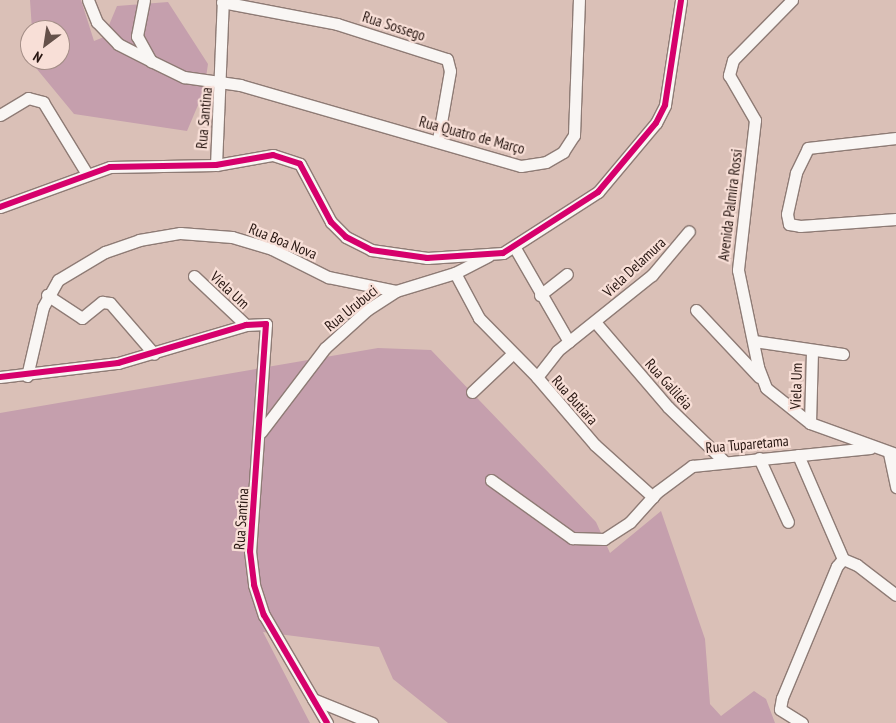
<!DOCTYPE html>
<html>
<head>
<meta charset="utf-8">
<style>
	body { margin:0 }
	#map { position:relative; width:896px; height:723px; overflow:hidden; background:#dac0b7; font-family:"PT Sans Narrow",sans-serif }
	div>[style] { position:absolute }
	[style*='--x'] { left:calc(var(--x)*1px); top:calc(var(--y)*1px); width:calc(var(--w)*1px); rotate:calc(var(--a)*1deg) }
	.green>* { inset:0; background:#c59fad }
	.roads { filter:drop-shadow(1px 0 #8e7b75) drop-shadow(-1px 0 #8e7b75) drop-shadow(0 1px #8e7b75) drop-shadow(0 -1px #8e7b75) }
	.minor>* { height:11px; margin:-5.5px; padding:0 5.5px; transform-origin:5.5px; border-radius:5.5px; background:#f9f6f4 }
	.cycleway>* { height:6px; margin:-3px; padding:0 3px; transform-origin:3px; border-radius:3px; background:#d6006c }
	span { translate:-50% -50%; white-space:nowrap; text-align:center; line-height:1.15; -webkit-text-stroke:4.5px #f8dfd7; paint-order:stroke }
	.street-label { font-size:15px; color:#261510 }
	.north { position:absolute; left:20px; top:20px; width:50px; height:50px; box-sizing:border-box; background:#f8dfd7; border:1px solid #a48e87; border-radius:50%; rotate:211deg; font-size:14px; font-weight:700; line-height:20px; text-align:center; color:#261510 }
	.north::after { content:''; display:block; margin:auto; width:18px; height:22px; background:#65514a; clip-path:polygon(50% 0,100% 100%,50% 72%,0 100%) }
</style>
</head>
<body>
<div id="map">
	<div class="green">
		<div style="clip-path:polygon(30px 0,81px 0,94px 41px,104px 37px,117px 6px,168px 2px,208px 64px,204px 91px,187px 131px,74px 114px,36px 68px,35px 60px,60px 60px,60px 30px,32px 30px)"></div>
		<div style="clip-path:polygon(378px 348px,431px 350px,596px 522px,610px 553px,661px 511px,705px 639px,710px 704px,721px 716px,754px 691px,766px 699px,775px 723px,448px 723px,393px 679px,379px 647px,263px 632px,310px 723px,0 723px,0 413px)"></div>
	</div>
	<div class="roads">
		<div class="minor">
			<div style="--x:88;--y:0;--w:24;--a:68"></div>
			<div style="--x:97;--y:22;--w:30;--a:46"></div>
			<div style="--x:118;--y:44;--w:37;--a:27"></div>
			<div style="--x:144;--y:0;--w:37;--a:101"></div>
			<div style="--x:137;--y:36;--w:29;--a:61"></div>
			<div style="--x:151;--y:61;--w:37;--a:26"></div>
			<div style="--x:184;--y:77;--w:57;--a:8.1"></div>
			<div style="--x:240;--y:85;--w:292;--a:16.1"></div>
			<div style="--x:521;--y:166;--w:25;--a:-9"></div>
			<div style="--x:546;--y:162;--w:20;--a:-30"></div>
			<div style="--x:563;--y:152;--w:20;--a:-57"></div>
			<div style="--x:574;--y:135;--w:135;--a:-87.9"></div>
			<div style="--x:792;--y:0;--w:84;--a:134.5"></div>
			<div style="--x:733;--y:60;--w:16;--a:105"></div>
			<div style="--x:729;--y:75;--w:52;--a:60"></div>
			<div style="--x:755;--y:120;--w:151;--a:96.5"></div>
			<div style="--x:738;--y:270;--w:99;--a:78.3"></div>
			<div style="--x:758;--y:367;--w:22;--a:69"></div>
			<div style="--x:766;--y:388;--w:56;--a:38.5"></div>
			<div style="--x:810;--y:423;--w:91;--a:19.8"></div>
			<div style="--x:222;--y:2;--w:117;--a:10.8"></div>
			<div style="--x:337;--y:24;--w:115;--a:17.7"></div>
			<div style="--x:447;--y:59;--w:12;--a:76"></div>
			<div style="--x:450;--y:71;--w:70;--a:99.9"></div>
			<div style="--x:0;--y:115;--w:33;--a:-31"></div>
			<div style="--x:28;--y:98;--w:16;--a:15"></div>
			<div style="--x:43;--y:102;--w:84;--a:58.6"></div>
			<div style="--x:896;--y:138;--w:89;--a:173.5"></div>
			<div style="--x:808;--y:148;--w:28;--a:116"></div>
			<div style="--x:796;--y:173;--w:42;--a:102.4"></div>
			<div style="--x:787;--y:214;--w:10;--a:79"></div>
			<div style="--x:789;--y:224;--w:11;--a:10"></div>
			<div style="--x:800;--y:226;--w:96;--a:-4.2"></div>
			<div style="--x:216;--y:165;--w:165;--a:-87.6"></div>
			<div style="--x:0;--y:207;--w:117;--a:-20"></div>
			<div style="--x:110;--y:167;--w:106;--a:-1.1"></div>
			<div style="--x:216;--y:165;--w:58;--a:-10"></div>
			<div style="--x:273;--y:155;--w:28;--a:18"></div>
			<div style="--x:300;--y:164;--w:66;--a:61.9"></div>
			<div style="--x:331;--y:222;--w:21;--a:45"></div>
			<div style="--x:346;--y:237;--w:28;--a:27"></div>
			<div style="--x:371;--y:250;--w:57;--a:8.1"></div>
			<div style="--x:427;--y:258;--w:76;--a:-3.8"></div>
			<div style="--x:503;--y:253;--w:113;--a:-32.7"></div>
			<div style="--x:598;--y:192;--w:90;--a:-50"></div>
			<div style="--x:656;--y:123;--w:20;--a:-63"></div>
			<div style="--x:665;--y:105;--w:106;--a:-81.3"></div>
			<div style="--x:515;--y:248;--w:108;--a:60.1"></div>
			<div style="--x:455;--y:273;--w:51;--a:61.9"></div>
			<div style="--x:479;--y:318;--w:83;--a:45.5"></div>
			<div style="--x:194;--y:276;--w:71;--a:43.3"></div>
			<div style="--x:47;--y:295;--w:42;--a:33.3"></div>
			<div style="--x:82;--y:318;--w:26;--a:-39"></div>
			<div style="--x:102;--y:302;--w:8;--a:7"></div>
			<div style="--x:110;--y:303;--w:67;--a:49.2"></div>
			<div style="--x:540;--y:295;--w:34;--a:-38"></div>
			<div style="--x:696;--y:310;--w:92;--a:46.8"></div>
			<div style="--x:596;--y:323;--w:111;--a:49.4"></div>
			<div style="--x:668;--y:407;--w:78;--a:44"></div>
			<div style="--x:754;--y:341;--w:90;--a:8.3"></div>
			<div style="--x:27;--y:376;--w:71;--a:-76.9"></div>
			<div style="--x:43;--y:307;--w:31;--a:-61"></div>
			<div style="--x:58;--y:280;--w:55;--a:-30.8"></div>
			<div style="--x:105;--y:252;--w:36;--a:-19"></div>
			<div style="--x:139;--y:240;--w:42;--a:-9.7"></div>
			<div style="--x:180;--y:233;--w:52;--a:4.4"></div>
			<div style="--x:232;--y:237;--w:42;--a:16.7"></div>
			<div style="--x:272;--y:249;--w:63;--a:26.6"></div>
			<div style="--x:328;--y:277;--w:69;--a:11.6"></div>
			<div style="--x:0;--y:377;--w:119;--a:-6.8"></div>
			<div style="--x:118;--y:363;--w:134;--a:-16.5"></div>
			<div style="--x:246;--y:325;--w:20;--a:-3"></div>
			<div style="--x:266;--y:324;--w:228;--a:94"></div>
			<div style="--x:250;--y:551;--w:34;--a:83"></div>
			<div style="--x:254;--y:585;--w:32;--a:72"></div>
			<div style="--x:264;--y:615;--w:125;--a:59.7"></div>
			<div style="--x:472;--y:392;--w:55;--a:-43.5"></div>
			<div style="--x:810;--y:423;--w:73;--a:-88.4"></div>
			<div style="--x:261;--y:432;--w:106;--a:-52.7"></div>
			<div style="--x:325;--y:348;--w:57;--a:-42.1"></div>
			<div style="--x:367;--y:310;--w:35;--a:-33"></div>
			<div style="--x:396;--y:291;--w:62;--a:-17"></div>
			<div style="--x:455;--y:273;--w:37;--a:-27"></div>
			<div style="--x:889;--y:453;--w:35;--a:78"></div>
			<div style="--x:798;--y:455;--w:113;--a:66.6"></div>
			<div style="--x:759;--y:458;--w:70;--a:65.6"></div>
			<div style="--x:491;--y:480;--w:100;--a:35.6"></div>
			<div style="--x:572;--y:538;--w:32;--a:2"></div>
			<div style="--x:604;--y:539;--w:31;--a:-33"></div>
			<div style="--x:630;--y:522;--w:40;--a:-48"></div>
			<div style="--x:657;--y:492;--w:44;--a:-36.6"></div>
			<div style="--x:692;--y:466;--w:179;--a:-5.8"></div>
			<div style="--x:653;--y:497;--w:78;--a:-138.1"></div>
			<div style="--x:595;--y:445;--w:89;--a:-130.5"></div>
			<div style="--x:537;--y:377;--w:33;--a:-52"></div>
			<div style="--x:557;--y:351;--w:122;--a:-38.7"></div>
			<div style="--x:652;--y:275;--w:57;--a:-49.9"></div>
			<div style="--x:313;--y:699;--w:64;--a:22.1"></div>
			<div style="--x:802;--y:723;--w:26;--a:-148"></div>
			<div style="--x:780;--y:709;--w:11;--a:-80"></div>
			<div style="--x:782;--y:698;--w:143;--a:-67.4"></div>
			<div style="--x:837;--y:566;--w:9;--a:-49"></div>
			<div style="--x:843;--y:559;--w:15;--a:23"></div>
			<div style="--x:857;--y:565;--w:49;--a:37.6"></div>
		</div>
	</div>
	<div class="cycleway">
		<div style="--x:0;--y:207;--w:117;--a:-20"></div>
		<div style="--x:110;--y:167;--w:106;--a:-1.1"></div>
		<div style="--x:216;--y:165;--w:58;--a:-10"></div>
		<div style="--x:273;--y:155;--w:28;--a:18"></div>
		<div style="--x:300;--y:164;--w:66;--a:61.9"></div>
		<div style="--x:331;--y:222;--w:21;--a:45"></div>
		<div style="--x:346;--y:237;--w:28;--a:27"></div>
		<div style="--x:371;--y:250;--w:57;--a:8.1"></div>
		<div style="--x:427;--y:258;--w:76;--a:-3.8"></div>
		<div style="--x:503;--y:253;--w:113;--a:-32.7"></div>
		<div style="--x:598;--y:192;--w:90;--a:-50"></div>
		<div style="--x:656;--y:123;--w:20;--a:-63"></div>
		<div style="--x:665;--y:105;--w:106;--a:-81.3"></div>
		<div style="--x:0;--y:377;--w:119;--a:-6.8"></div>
		<div style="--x:118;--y:363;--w:134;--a:-16.5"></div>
		<div style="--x:246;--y:325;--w:20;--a:-3"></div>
		<div style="--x:266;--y:324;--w:228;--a:94"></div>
		<div style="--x:250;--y:551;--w:34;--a:83"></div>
		<div style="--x:254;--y:585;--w:32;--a:72"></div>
		<div style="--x:264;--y:615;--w:125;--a:59.7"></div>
	</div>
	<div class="street-label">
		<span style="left:394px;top:26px;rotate:18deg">Rua Sossego</span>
		<span style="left:204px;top:118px;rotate:-85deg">Rua Santina</span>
		<span style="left:472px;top:135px;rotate:15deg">Rua Quatro de Março</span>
		<span style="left:730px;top:205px;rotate:-83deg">Avenida Palmira Rossi</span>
		<span style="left:283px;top:241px;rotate:22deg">Rua Boa Nova</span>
		<span style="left:634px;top:267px;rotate:-43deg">Viela Delamura</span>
		<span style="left:230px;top:290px;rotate:43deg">Viela Um</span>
		<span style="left:351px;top:308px;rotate:-39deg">Rua Urubuci</span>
		<span style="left:669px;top:384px;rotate:48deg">Rua Galiléia</span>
		<span style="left:796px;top:386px;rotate:-88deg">Viela Um</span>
		<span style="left:575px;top:400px;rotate:48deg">Rua Butiara</span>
		<span style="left:747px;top:444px;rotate:-5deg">Rua Tuparetama</span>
		<span style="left:241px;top:519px;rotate:-86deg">Rua Santina</span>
	</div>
	<div class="north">N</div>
</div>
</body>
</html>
